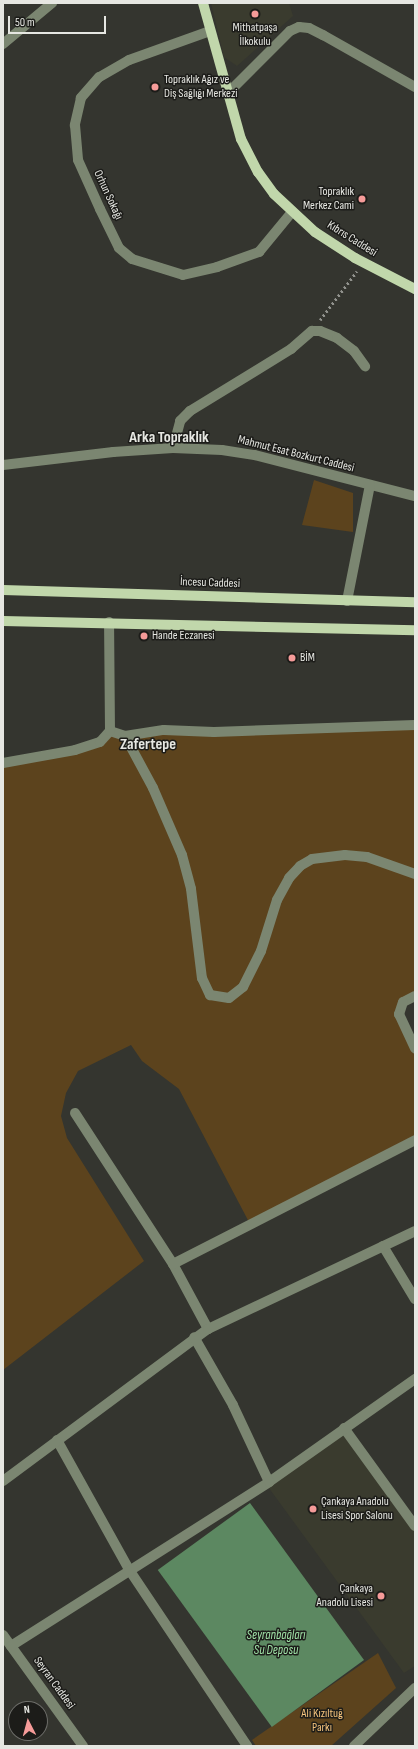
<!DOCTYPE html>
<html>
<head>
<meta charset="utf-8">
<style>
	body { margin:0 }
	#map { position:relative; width:418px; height:1749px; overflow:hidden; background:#34352f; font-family:"Sofia Sans Condensed",sans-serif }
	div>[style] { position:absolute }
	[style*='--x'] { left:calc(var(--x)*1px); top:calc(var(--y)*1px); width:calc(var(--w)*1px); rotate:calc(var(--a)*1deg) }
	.built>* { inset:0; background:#3a3b2e }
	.green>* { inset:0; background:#5c431d }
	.water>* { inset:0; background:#5c8861; transform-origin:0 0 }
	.path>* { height:2.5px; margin-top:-1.25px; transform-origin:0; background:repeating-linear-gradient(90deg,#91928d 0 2px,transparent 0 5px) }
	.minor>* { height:10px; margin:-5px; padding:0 5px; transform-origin:5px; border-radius:5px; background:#7b8671 }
	.major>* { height:10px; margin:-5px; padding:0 5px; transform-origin:5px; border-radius:5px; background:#c1d7ab }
	.dots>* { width:11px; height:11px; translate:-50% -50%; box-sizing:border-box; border:2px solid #1c1c19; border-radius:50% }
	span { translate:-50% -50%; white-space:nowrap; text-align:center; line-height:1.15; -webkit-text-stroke:3px #1c1c19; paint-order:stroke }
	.poi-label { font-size:12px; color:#e6e7e2 }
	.left { translate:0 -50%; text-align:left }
	.right { translate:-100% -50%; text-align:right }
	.street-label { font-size:12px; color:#e6e7e2 }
	.park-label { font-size:12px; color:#f6c47d }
	.water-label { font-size:13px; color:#a0e2a7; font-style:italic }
	.district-label { font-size:16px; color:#e6e7e2; font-weight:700 }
	.frame { position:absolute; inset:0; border:4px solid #e6e7e2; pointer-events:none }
	.north { position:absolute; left:8px; top:1701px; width:40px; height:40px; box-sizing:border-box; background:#1c1c19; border:1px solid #6d6d69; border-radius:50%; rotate:354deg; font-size:11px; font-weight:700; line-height:16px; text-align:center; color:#e6e7e2 }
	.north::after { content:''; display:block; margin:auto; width:14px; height:18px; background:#f59b99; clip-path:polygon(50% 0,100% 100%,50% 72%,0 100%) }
	.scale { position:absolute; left:8px; top:16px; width:98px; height:18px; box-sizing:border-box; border:2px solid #e6e7e2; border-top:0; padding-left:5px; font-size:12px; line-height:14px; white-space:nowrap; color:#e6e7e2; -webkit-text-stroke:3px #1c1c19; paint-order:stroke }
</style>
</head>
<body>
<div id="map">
	<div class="built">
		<div style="clip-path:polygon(211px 3px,289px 3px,293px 16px,237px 66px,224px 57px)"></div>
		<div style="clip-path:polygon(344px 1428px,415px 1526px,415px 1666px,404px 1673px,266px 1484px)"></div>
	</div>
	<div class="green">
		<div style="clip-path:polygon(314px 480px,353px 493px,353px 532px,302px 525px)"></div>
		<div style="clip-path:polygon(415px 725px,415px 996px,399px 1009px,415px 1049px,415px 1140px,250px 1224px,179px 1089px,142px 1061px,131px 1045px,78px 1071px,66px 1093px,61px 1116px,67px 1138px,144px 1261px,3px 1370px,3px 763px,75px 750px,110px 731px,125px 736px)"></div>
		<div style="clip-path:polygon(378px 1653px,396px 1688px,331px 1746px,256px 1746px,252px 1740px)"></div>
	</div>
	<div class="water">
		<div style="left:250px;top:1503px;width:194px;height:114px;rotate:54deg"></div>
	</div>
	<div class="path">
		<div style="--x:320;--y:320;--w:61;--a:-52.9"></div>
	</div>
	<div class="minor">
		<div style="--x:210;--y:31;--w:86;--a:160.3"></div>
		<div style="--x:129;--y:60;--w:34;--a:150"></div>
		<div style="--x:99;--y:77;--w:28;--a:131"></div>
		<div style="--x:81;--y:98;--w:28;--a:103"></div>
		<div style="--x:75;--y:125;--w:35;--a:85"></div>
		<div style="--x:78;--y:160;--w:54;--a:65.8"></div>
		<div style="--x:100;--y:209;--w:43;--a:64"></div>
		<div style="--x:119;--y:248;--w:17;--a:40"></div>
		<div style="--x:132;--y:259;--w:53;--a:17.4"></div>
		<div style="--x:183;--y:275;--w:35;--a:-13"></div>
		<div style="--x:217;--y:267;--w:45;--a:-19.7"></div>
		<div style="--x:259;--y:252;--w:52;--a:-50.5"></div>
		<div style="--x:3;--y:44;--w:64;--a:-39.9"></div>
		<div style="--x:227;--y:94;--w:89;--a:-45"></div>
		<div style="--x:290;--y:31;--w:10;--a:-24"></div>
		<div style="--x:299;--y:27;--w:10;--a:6"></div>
		<div style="--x:309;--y:28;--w:16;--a:27"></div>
		<div style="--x:323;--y:35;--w:106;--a:29.5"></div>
		<div style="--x:173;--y:448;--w:28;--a:-75"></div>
		<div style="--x:180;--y:421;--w:14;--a:-45"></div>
		<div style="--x:190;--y:411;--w:119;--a:-31.5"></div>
		<div style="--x:291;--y:349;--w:28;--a:-41"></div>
		<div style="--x:312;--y:331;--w:8;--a:0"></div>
		<div style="--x:320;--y:331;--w:18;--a:22"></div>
		<div style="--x:337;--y:338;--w:21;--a:37"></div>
		<div style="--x:354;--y:351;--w:19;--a:54"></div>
		<div style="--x:3;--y:465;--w:111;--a:-6.7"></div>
		<div style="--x:113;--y:452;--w:60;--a:-3.8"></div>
		<div style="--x:173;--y:448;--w:49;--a:2.3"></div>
		<div style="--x:222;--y:450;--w:33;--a:9"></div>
		<div style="--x:255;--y:455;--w:165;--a:14.4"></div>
		<div style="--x:347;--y:601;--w:118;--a:-78.8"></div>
		<div style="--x:110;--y:731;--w:16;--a:18"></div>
		<div style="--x:125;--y:736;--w:59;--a:61.7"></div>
		<div style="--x:153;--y:788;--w:73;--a:66.6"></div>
		<div style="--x:182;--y:855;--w:35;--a:75"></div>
		<div style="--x:191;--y:889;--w:90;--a:83"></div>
		<div style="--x:202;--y:978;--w:19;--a:65"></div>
		<div style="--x:210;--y:995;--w:19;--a:9"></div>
		<div style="--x:229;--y:998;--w:18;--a:-38"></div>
		<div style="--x:243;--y:987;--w:40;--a:-63.4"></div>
		<div style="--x:261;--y:951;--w:53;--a:-72.6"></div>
		<div style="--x:277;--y:900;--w:25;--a:-61"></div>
		<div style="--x:289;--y:878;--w:16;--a:-47"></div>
		<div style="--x:300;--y:866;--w:14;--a:-30"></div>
		<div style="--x:312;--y:859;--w:33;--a:-7"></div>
		<div style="--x:345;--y:855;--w:22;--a:5"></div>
		<div style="--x:367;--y:857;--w:51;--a:19.5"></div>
		<div style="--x:125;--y:736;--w:39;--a:-9"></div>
		<div style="--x:164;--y:730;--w:50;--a:2.3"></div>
		<div style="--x:214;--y:732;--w:201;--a:-2"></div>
		<div style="--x:3;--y:763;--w:73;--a:-10.2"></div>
		<div style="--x:75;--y:750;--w:26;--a:-18"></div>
		<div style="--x:100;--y:742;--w:15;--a:-48"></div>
		<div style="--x:110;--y:731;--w:109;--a:-90.5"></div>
		<div style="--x:415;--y:996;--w:13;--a:153"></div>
		<div style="--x:403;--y:1002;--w:13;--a:108"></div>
		<div style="--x:399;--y:1014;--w:38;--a:65"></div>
		<div style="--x:75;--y:1113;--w:180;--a:57"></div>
		<div style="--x:173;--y:1264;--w:74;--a:61.7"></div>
		<div style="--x:383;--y:1246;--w:62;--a:58.9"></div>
		<div style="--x:173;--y:1264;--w:272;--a:-27.1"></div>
		<div style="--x:344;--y:1428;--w:121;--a:54.1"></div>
		<div style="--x:57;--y:1440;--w:150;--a:60.9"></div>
		<div style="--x:130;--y:1571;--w:211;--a:56.2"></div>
		<div style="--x:3;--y:1481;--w:255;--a:-36.6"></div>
		<div style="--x:208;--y:1329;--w:229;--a:-25.3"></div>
		<div style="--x:269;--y:1482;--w:179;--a:-35.2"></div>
		<div style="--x:3;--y:1635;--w:137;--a:54.2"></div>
		<div style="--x:11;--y:1646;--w:306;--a:-32.4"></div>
		<div style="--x:269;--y:1482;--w:85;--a:-115.1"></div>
		<div style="--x:233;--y:1405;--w:78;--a:-119.8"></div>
		<div style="--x:354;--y:1746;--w:84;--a:-43.6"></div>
	</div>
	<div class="major">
		<div style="--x:203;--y:3;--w:141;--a:74.4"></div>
		<div style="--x:241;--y:139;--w:37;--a:63"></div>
		<div style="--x:258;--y:172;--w:27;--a:54"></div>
		<div style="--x:274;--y:194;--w:56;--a:42.8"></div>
		<div style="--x:315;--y:232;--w:48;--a:33"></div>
		<div style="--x:355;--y:258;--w:68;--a:27.3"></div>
		<div style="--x:3;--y:590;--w:412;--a:1.7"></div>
		<div style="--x:3;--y:621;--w:412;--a:1.3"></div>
	</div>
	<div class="dots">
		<div style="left:255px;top:14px;background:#f59b99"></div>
		<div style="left:155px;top:87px;background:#f59b99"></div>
		<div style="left:362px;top:199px;background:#f59b99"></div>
		<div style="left:144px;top:636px;background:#f59b99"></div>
		<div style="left:292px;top:658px;background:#f59b99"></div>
		<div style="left:313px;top:1509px;background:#f59b99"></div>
		<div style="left:381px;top:1596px;background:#f59b99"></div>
	</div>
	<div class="poi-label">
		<span style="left:255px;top:35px">Mithatpaşa<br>İlkokulu</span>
		<span class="left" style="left:164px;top:87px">Topraklık Ağız ve<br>Diş Sağlığı Merkezi</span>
		<span class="right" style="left:354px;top:199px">Topraklık<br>Merkez Cami</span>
		<span class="left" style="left:152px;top:636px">Hande Eczanesi</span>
		<span class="left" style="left:300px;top:658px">BİM</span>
		<span class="left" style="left:321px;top:1509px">Çankaya Anadolu<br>Lisesi Spor Salonu</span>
		<span class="right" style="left:373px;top:1596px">Çankaya<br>Anadolu Lisesi</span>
	</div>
	<div class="street-label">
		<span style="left:108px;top:195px;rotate:65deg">Orhun Sokağı</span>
		<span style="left:352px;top:239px;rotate:32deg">Kıbrıs Caddesi</span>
		<span style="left:296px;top:454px;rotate:14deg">Mahmut Esat Bozkurt Caddesi</span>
		<span style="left:210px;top:583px;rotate:2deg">İncesu Caddesi</span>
		<span style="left:54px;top:1683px;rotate:54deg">Seyran Caddesi</span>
	</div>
	<div class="park-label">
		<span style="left:322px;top:1721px">Ali Kızıltuğ<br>Parkı</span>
	</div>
	<div class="water-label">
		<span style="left:276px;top:1643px">Seyranbağları<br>Su Deposu</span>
	</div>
	<div class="district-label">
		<span style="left:169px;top:438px">Arka Topraklık</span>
		<span style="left:148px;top:745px">Zafertepe</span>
	</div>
	<div class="frame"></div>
	<div class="north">N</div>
	<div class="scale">50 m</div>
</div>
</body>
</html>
